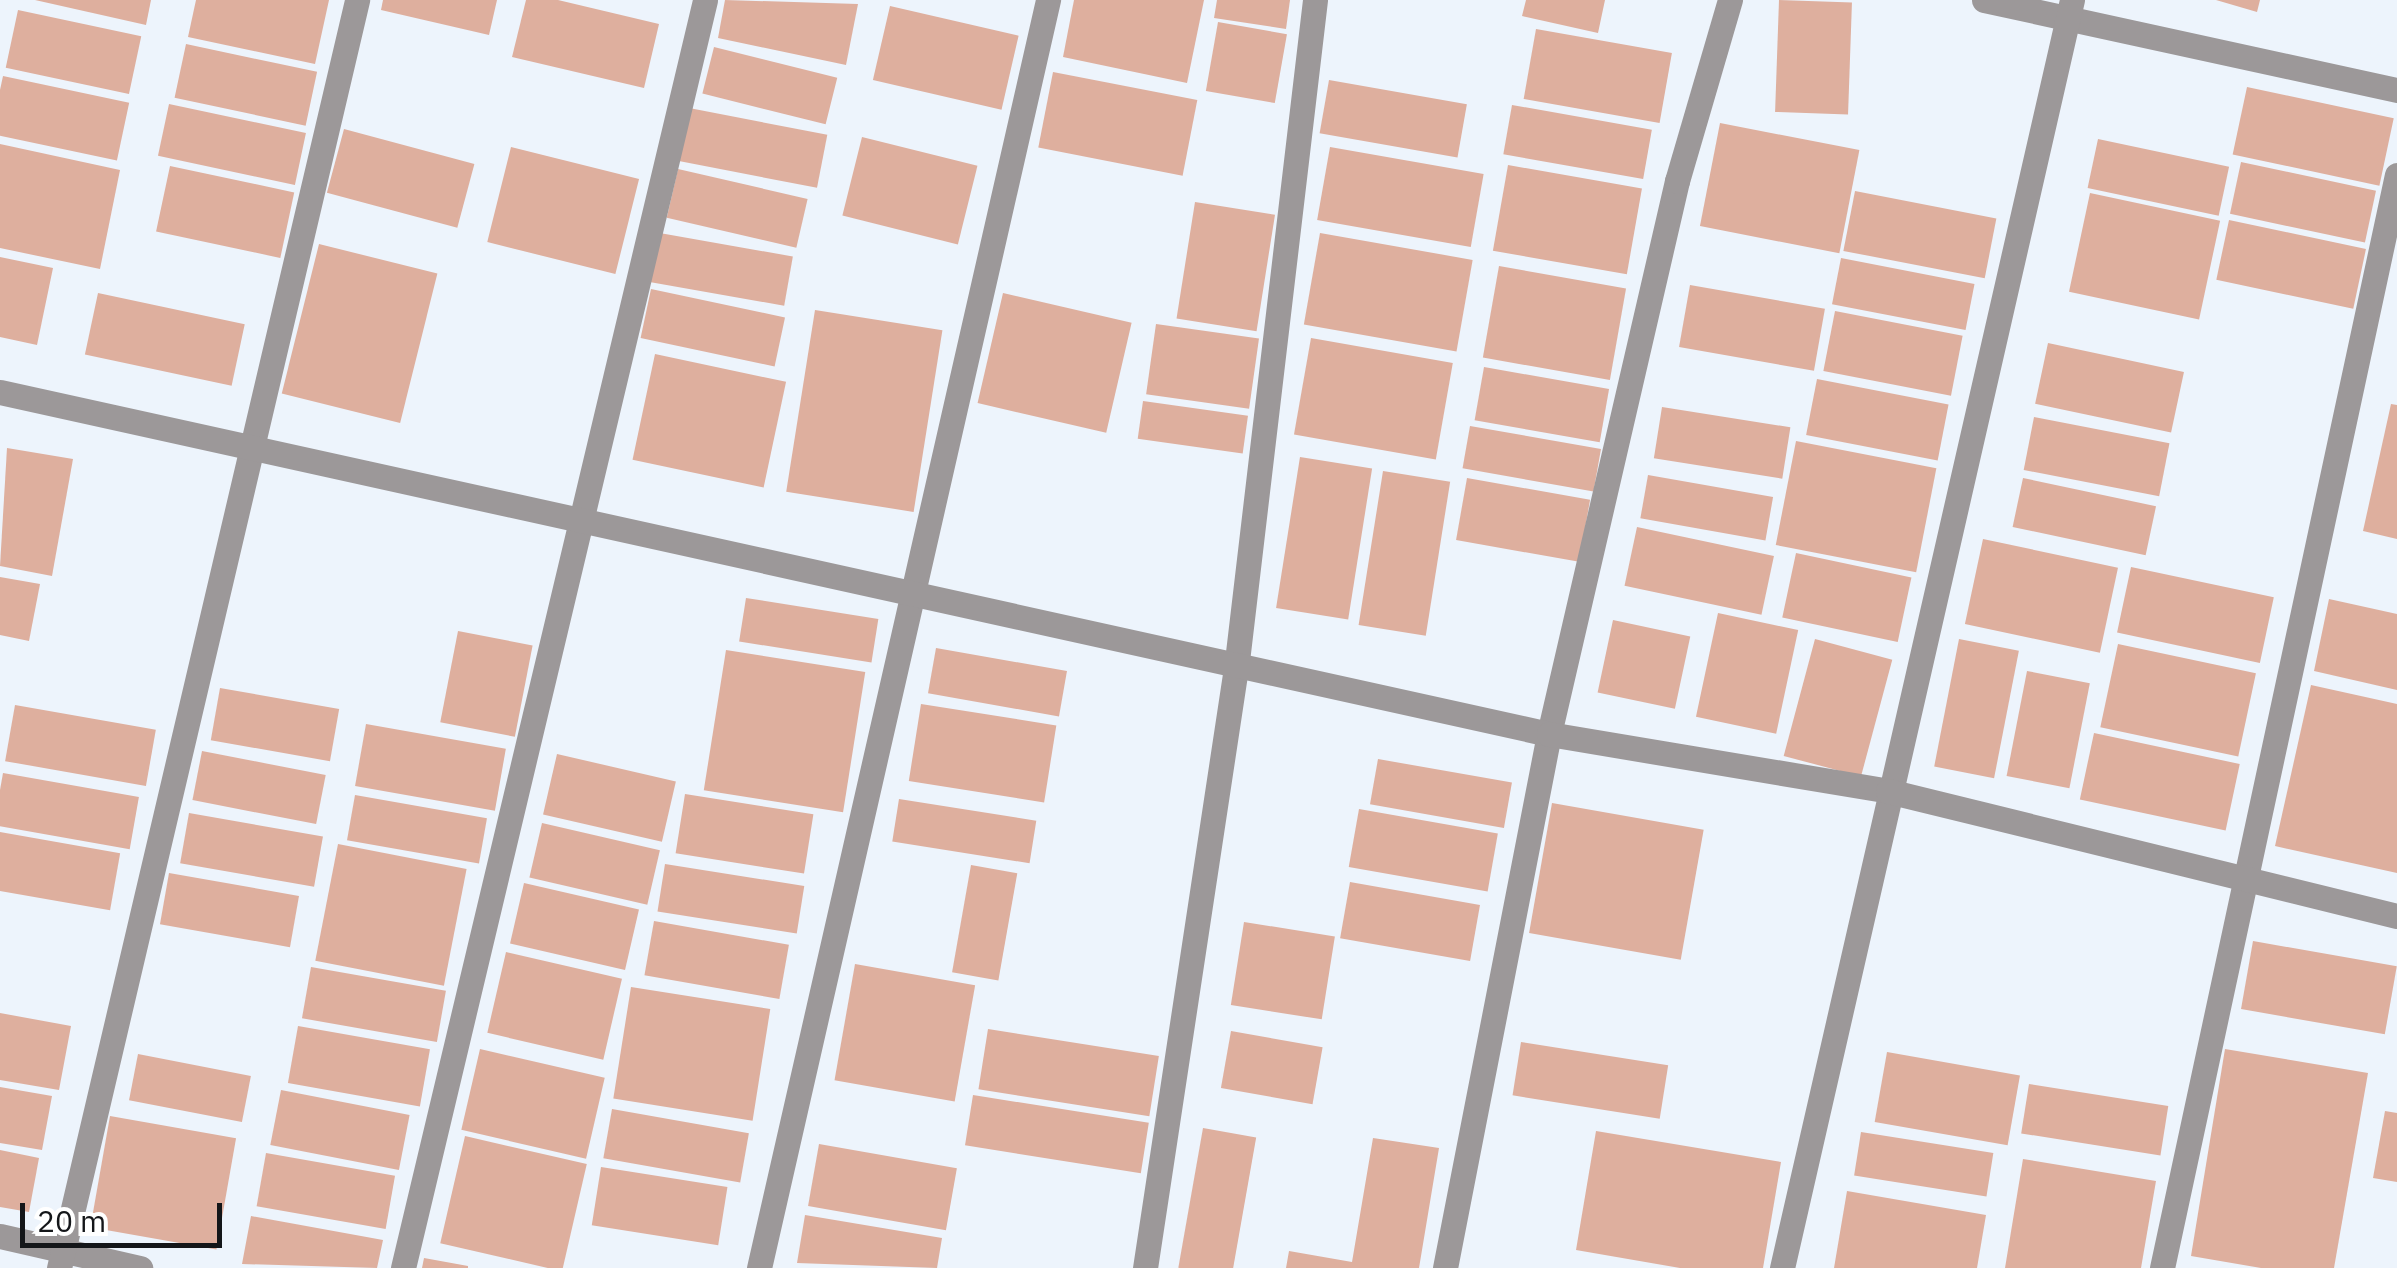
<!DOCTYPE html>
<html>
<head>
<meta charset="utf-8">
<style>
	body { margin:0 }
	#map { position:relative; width:2397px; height:1268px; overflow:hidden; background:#edf4fc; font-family:"IBM Plex Sans",sans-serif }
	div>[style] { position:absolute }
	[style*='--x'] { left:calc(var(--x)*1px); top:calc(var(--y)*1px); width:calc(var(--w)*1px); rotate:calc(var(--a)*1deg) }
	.building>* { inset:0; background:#deaf9e; transform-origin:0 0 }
	.minor>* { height:25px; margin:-12.5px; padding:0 12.5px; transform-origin:12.5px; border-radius:12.5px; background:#9c9899 }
	.tertiary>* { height:25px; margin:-12.5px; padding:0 12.5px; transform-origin:12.5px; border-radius:12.5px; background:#9c9899 }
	span { translate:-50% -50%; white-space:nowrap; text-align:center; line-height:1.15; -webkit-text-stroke:8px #fff; paint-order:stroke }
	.scale { position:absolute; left:20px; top:1203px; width:202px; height:45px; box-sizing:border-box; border:5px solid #141619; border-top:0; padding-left:12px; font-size:30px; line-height:35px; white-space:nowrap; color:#141619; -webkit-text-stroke:8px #fff; paint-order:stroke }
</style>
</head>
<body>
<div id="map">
	<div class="building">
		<div style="clip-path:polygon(35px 0,151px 0,146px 25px)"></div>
		<div style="clip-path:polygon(196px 0,329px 0,315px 64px,188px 37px)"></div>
		<div style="clip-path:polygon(383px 0,497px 0,489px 35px,381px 10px)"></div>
		<div style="clip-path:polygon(526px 0,558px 0,659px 24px,644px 88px,512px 57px)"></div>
		<div style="clip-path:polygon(725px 0,858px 4px,846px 65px,718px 38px)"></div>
		<div style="clip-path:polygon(1074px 0,1204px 0,1187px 83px,1063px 57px)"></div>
		<div style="clip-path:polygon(1217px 0,1290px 0,1286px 29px,1214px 18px)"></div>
		<div style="clip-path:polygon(1526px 0,1605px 0,1598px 33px,1522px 16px)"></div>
		<div style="left:1779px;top:0;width:73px;height:112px;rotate:2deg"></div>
		<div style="clip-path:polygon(2216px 0,2260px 0,2257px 12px)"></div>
		<div style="left:890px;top:6px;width:132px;height:76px;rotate:13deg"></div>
		<div style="left:18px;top:10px;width:126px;height:59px;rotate:12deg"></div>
		<div style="left:1218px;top:22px;width:70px;height:70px;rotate:10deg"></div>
		<div style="left:1536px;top:29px;width:138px;height:71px;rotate:10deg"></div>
		<div style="left:186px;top:44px;width:134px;height:55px;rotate:12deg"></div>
		<div style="left:714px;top:47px;width:127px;height:48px;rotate:14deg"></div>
		<div style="left:1053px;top:72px;width:147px;height:77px;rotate:11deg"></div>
		<div style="left:3px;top:76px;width:129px;height:59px;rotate:12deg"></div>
		<div style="left:1329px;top:80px;width:140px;height:54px;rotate:10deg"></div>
		<div style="left:2247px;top:87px;width:150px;height:69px;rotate:12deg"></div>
		<div style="left:169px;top:104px;width:140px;height:53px;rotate:12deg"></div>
		<div style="left:1512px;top:105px;width:142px;height:50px;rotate:10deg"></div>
		<div style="left:684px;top:107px;width:146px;height:54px;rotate:11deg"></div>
		<div style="left:1720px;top:123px;width:142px;height:105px;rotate:11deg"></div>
		<div style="left:344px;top:129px;width:135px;height:66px;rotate:15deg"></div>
		<div style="left:862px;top:137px;width:119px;height:81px;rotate:14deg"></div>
		<div style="left:2098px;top:139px;width:134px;height:50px;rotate:12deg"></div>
		<div style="clip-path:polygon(0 144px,120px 170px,100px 269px,0 248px)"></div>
		<div style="left:511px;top:147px;width:132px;height:98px;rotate:14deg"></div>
		<div style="left:1330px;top:147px;width:156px;height:74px;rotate:10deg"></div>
		<div style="left:2241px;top:162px;width:138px;height:53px;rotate:12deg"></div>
		<div style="left:1508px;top:165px;width:136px;height:87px;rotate:10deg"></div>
		<div style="left:170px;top:166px;width:127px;height:67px;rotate:12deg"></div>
		<div style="left:678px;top:169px;width:133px;height:50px;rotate:13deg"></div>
		<div style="left:1855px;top:191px;width:144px;height:61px;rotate:11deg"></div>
		<div style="left:2090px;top:193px;width:133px;height:101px;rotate:12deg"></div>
		<div style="left:1195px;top:202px;width:81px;height:118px;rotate:9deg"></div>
		<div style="left:2229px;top:220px;width:140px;height:61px;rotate:12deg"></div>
		<div style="left:654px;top:232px;width:141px;height:50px;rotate:10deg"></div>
		<div style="left:1320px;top:233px;width:155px;height:93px;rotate:10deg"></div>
		<div style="left:319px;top:244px;width:122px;height:154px;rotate:14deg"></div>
		<div style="clip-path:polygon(0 257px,53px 268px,37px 345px,0 337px)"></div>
		<div style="left:1841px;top:258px;width:136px;height:47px;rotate:11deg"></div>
		<div style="left:1499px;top:266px;width:129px;height:93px;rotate:10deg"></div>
		<div style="left:1690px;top:285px;width:137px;height:63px;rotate:10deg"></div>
		<div style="left:651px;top:289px;width:137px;height:50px;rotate:12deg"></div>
		<div style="left:98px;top:293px;width:150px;height:63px;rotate:12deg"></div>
		<div style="left:1003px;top:293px;width:132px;height:113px;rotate:13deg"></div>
		<div style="left:815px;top:310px;width:129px;height:184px;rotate:9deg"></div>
		<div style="left:1835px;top:311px;width:130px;height:61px;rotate:11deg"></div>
		<div style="left:1156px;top:324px;width:104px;height:71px;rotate:8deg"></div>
		<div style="left:1311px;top:338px;width:144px;height:98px;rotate:10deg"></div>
		<div style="left:2048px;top:343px;width:139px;height:62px;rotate:12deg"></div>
		<div style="left:655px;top:354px;width:134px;height:108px;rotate:12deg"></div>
		<div style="left:1484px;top:367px;width:127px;height:54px;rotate:10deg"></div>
		<div style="left:1817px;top:379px;width:134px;height:57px;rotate:11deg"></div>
		<div style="left:1143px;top:401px;width:106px;height:38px;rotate:8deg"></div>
		<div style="clip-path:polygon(2391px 404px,2397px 405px,2397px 539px,2363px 531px)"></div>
		<div style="left:1662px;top:407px;width:130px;height:52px;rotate:9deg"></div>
		<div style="left:2034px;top:417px;width:138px;height:54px;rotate:11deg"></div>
		<div style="left:1470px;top:426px;width:133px;height:43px;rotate:10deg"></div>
		<div style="left:1796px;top:441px;width:143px;height:106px;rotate:11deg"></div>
		<div style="clip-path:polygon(7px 448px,73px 459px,52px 576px,0 566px)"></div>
		<div style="left:1300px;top:457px;width:73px;height:153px;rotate:9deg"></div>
		<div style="left:1383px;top:471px;width:68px;height:156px;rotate:9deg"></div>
		<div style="left:1648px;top:475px;width:127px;height:44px;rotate:10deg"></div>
		<div style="left:1467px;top:478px;width:125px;height:63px;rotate:10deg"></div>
		<div style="left:2023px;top:478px;width:136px;height:50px;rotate:12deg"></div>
		<div style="left:1637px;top:527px;width:140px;height:60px;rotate:12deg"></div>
		<div style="left:1983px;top:539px;width:138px;height:87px;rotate:12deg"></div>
		<div style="left:1796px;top:553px;width:118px;height:66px;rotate:12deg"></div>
		<div style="left:2131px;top:567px;width:146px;height:67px;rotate:12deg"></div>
		<div style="clip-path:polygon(0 577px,40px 584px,29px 641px,0 635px)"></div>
		<div style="left:746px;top:598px;width:134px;height:44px;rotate:9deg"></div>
		<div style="clip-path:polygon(2329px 599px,2397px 614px,2397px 690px,2314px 671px)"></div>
		<div style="left:1718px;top:613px;width:82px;height:106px;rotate:12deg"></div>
		<div style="left:1613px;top:620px;width:79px;height:74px;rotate:12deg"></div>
		<div style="left:458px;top:631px;width:76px;height:93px;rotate:11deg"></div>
		<div style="left:1815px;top:639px;width:80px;height:121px;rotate:15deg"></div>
		<div style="left:1959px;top:639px;width:61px;height:130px;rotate:11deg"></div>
		<div style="left:2118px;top:644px;width:141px;height:85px;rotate:12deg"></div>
		<div style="left:936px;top:648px;width:133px;height:46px;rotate:10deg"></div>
		<div style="left:726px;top:650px;width:141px;height:142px;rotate:9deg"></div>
		<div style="left:2027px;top:671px;width:64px;height:107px;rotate:11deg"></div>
		<div style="clip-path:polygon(2311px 685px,2397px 704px,2397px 873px,2275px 846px)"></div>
		<div style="left:220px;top:688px;width:121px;height:53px;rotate:10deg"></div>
		<div style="left:921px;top:704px;width:137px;height:78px;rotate:9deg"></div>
		<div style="left:15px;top:705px;width:143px;height:57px;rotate:10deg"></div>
		<div style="left:366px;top:724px;width:142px;height:63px;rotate:10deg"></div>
		<div style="left:2094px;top:733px;width:149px;height:68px;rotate:12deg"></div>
		<div style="left:202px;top:751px;width:126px;height:50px;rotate:11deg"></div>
		<div style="left:557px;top:754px;width:122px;height:62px;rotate:13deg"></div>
		<div style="left:1378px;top:759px;width:136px;height:46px;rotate:10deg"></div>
		<div style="left:3px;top:773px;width:138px;height:53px;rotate:10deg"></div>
		<div style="left:685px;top:794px;width:130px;height:60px;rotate:9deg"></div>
		<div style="left:355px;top:795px;width:134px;height:46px;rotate:10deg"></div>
		<div style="left:899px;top:799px;width:139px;height:43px;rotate:9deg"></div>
		<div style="left:1552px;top:803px;width:154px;height:132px;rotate:10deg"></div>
		<div style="left:1359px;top:809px;width:141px;height:59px;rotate:10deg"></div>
		<div style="left:189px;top:813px;width:136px;height:51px;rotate:10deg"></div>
		<div style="left:542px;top:823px;width:121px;height:56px;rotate:13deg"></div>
		<div style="left:0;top:832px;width:122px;height:58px;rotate:10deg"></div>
		<div style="left:338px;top:844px;width:131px;height:119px;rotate:11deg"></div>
		<div style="left:665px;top:864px;width:141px;height:48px;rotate:9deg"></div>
		<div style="left:971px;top:865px;width:47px;height:109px;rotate:10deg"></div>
		<div style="left:169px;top:873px;width:132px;height:52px;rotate:10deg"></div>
		<div style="left:1350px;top:882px;width:132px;height:57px;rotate:10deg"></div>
		<div style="left:524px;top:883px;width:118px;height:62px;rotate:13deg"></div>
		<div style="left:654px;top:921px;width:137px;height:55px;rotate:10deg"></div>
		<div style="left:1244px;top:922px;width:92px;height:84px;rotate:9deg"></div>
		<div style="left:2253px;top:941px;width:146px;height:69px;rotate:10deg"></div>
		<div style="left:506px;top:952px;width:119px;height:83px;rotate:13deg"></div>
		<div style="left:855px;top:964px;width:122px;height:118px;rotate:10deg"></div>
		<div style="left:311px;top:967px;width:137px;height:52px;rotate:10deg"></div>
		<div style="left:631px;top:987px;width:141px;height:113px;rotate:9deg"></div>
		<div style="clip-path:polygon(0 1013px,71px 1026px,59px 1090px,0 1080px)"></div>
		<div style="left:298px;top:1026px;width:134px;height:58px;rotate:10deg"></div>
		<div style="left:988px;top:1029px;width:173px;height:61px;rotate:9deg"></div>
		<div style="left:1231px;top:1031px;width:93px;height:58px;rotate:10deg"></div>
		<div style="left:1521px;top:1042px;width:149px;height:54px;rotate:9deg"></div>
		<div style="left:480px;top:1049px;width:128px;height:83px;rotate:13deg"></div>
		<div style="clip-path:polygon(2225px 1049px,2368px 1073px,2334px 1268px,2261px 1268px,2191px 1256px)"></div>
		<div style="left:1887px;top:1052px;width:135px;height:71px;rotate:10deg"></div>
		<div style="left:138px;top:1054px;width:115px;height:47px;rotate:11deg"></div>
		<div style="left:2029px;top:1084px;width:141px;height:50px;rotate:9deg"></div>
		<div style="clip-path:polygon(0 1087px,52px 1096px,42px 1150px,0 1143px)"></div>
		<div style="left:281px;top:1090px;width:131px;height:56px;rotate:11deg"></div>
		<div style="left:973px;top:1095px;width:178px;height:51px;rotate:9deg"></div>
		<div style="left:612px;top:1109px;width:139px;height:50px;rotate:10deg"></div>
		<div style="clip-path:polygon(2385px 1111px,2397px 1113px,2397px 1182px,2373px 1178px)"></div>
		<div style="left:110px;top:1116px;width:128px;height:113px;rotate:10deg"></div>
		<div style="left:1203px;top:1128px;width:54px;height:142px;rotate:10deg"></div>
		<div style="clip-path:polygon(1596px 1131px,1781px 1162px,1763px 1268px,1680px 1268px,1576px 1250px)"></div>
		<div style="left:1861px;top:1132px;width:134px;height:44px;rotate:9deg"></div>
		<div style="left:465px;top:1136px;width:125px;height:110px;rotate:13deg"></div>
		<div style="clip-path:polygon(1373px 1138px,1439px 1148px,1419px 1268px,1286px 1268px,1289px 1251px,1352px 1262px)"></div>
		<div style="left:819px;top:1144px;width:140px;height:63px;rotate:10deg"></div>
		<div style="clip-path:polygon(0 1150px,39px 1158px,29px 1212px,0 1207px)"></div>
		<div style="left:266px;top:1153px;width:131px;height:54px;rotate:10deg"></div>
		<div style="clip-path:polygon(2023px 1159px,2156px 1181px,2141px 1268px,2005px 1268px)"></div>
		<div style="left:601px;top:1167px;width:128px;height:59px;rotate:9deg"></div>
		<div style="clip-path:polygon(1847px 1191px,1986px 1215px,1977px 1268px,1834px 1268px)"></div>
		<div style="clip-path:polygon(805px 1215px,942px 1238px,937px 1268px,797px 1263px)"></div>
		<div style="clip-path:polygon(251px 1216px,383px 1240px,377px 1268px,242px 1264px)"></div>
		<div style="clip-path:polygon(424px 1258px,468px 1266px,468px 1268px,422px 1268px)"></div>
	</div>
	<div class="minor">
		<div style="--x:1984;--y:0;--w:423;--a:12.3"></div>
		<div style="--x:0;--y:1236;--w:144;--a:12.9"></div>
		<div style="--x:59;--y:1268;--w:1303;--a:-76.77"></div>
		<div style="--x:403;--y:1268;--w:1303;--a:-76.6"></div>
		<div style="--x:759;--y:1268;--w:1301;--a:-77.16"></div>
		<div style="--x:1145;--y:1268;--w:614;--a:-81.38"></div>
		<div style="--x:1237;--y:661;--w:666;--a:-83.27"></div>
		<div style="--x:1445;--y:1268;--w:544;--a:-78.98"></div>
		<div style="--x:1549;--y:734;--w:568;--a:-76.97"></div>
		<div style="--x:1677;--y:181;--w:189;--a:-73.7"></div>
		<div style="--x:1782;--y:1268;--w:1301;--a:-77.12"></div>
		<div style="--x:2162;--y:1268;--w:1118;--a:-77.87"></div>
	</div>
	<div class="tertiary">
		<div style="--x:0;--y:392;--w:1586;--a:12.45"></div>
		<div style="--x:1549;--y:734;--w:344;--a:9.5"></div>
		<div style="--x:1888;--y:791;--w:524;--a:13.8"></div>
	</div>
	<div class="scale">20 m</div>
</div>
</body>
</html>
